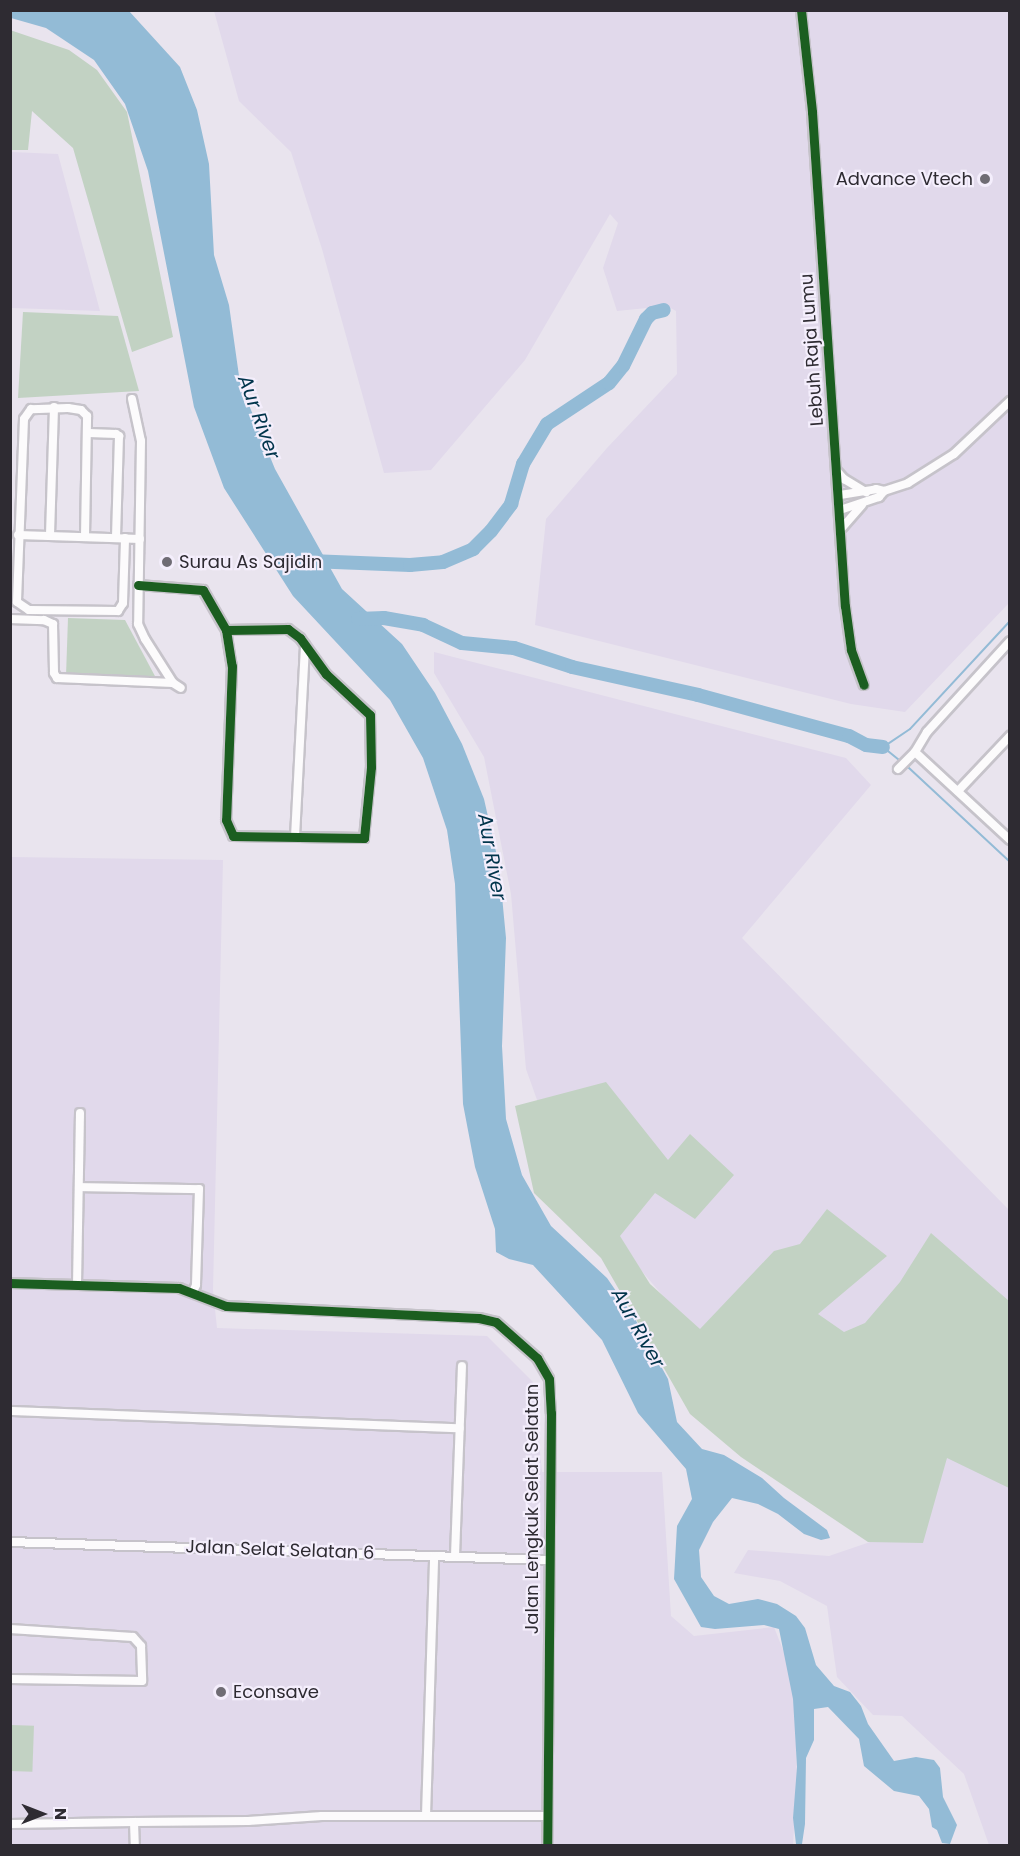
<!DOCTYPE html>
<html>
<head>
<meta charset="utf-8">
<style>
	body { margin:0 }
	#map { position:relative; width:1020px; height:1856px; overflow:hidden; background:#e9e4ee; font-family:Poppins,sans-serif }
	div>[style] { position:absolute }
	[style*='--x'] { left:calc(var(--x)*1px); top:calc(var(--y)*1px); width:calc(var(--w)*1px); rotate:calc(var(--a)*1deg) }
	.built>* { inset:0; background:#e1d9eb }
	.green>* { inset:0; background:#c2d2c3; transform-origin:0 0 }
	.water>* { inset:0; background:#93bbd6 }
	.stream>* { height:2px; margin:-1px; padding:0 1px; transform-origin:1px; border-radius:1px; background:#93bbd6 }
	.river>* { height:14px; margin:-7px; padding:0 7px; transform-origin:7px; border-radius:7px; background:#93bbd6 }
	.roads { filter:drop-shadow(2px 0 #c6c3ca) drop-shadow(-2px 0 #c6c3ca) drop-shadow(0 2px #c6c3ca) drop-shadow(0 -2px #c6c3ca) }
	.minor>* { height:8px; margin:-4px; padding:0 4px; transform-origin:4px; border-radius:4px; background:#fcfbfc }
	.cycleway>* { height:9px; margin:-4.5px; padding:0 4.5px; transform-origin:4.5px; border-radius:4.5px; background:#1b5e20 }
	.dots>* { width:16px; height:16px; translate:-50% -50%; box-sizing:border-box; border:3px solid #f4eefc; border-radius:50% }
	span { translate:-50% -50%; white-space:nowrap; text-align:center; line-height:1.15; -webkit-text-stroke:4.5px #f4eefc; paint-order:stroke }
	.poi-label { font-size:18px; color:#2e2b32 }
	.right { translate:-100% -50%; text-align:right }
	.left { translate:0 -50%; text-align:left }
	.street-label { font-size:18px; color:#2e2b32 }
	.water-label { font-size:20px; color:#00344b; font-style:italic }
	.frame { position:absolute; inset:0; border:12px solid #2e2b32; pointer-events:none }
	.north { position:absolute; left:12px; top:1784px; width:60px; height:60px; -webkit-text-stroke:4px #f4eefc; paint-order:stroke; rotate:90deg; font-size:16px; font-weight:700; line-height:24px; text-align:center; color:#2e2b32 }
	.north::after { content:''; display:block; margin:auto; width:21px; height:27px; background:#2e2b32; clip-path:polygon(50% 0,100% 100%,50% 72%,0 100%) }
</style>
</head>
<body>
<div id="map">
	<div class="built">
		<div style="clip-path:polygon(214px 11px,1009px 11px,1009px 603px,905px 712px,851px 704px,535px 625px,546px 519px,607px 448px,677px 374px,676px 311px,667px 306px,617px 311px,603px 268px,618px 223px,610px 214px,525px 360px,431px 470px,384px 473px,322px 249px,291px 152px,239px 101px)"></div>
		<div style="clip-path:polygon(11px 152px,58px 154px,100px 311px,12px 308px,11px 335px)"></div>
		<div style="clip-path:polygon(434px 652px,846px 758px,871px 785px,742px 938px,1009px 1210px,1009px 1845px,989px 1845px,964px 1774px,902px 1716px,873px 1715px,837px 1677px,827px 1606px,780px 1581px,734px 1573px,748px 1550px,829px 1556px,917px 1526px,700px 1339px,567px 1184px,526px 1069px,511px 894px,484px 757px,434px 673px)"></div>
		<div style="clip-path:polygon(11px 857px,223px 860px,213px 1290px,217px 1328px,487px 1336px,533px 1382px,542px 1472px,662px 1472px,671px 1616px,694px 1636px,774px 1627px,794px 1678px,797px 1778px,793px 1845px,11px 1846px)"></div>
	</div>
	<div class="green">
		<div style="clip-path:polygon(10px 30px,69px 50px,97px 70px,127px 112px,173px 337px,132px 352px,73px 148px,32px 111px,28px 150px,11px 150px)"></div>
		<div style="clip-path:polygon(23px 312px,118px 316px,139px 391px,18px 398px)"></div>
		<div style="clip-path:polygon(68px 618px,125px 620px,156px 678px,66px 676px)"></div>
		<div style="clip-path:polygon(606px 1082px,668px 1160px,690px 1134px,734px 1175px,695px 1219px,655px 1193px,620px 1236px,650px 1284px,700px 1329px,774px 1251px,800px 1244px,827px 1209px,887px 1256px,818px 1314px,844px 1332px,865px 1323px,900px 1282px,931px 1233px,1009px 1301px,1009px 1488px,947px 1458px,923px 1543px,868px 1542px,741px 1457px,690px 1414px,601px 1258px,534px 1193px,515px 1106px)"></div>
		<div style="left:11px;top:1725px;width:23px;height:46px;rotate:2deg"></div>
	</div>
	<div class="water">
		<div style="clip-path:polygon(10px 11px,129px 11px,180px 67px,197px 110px,209px 164px,214px 255px,229px 305px,240px 383px,275px 469px,342px 589px,402px 644px,435px 693px,462px 744px,484px 799px,499px 865px,506px 938px,502px 1046px,506px 1119px,522px 1175px,551px 1226px,607px 1278px,634px 1317px,668px 1379px,677px 1422px,702px 1449px,724px 1455px,762px 1478px,784px 1498px,827px 1530px,830px 1538px,821px 1540px,804px 1534px,778px 1514px,758px 1504px,732px 1498px,713px 1522px,699px 1550px,701px 1577px,714px 1596px,729px 1604px,758px 1599px,777px 1604px,796px 1616px,805px 1628px,816px 1665px,834px 1686px,850px 1692px,861px 1706px,868px 1724px,894px 1761px,916px 1757px,934px 1760px,940px 1768px,943px 1797px,957px 1825px,950px 1844px,942px 1843px,937px 1830px,932px 1827px,929px 1809px,919px 1796px,894px 1791px,864px 1766px,859px 1739px,828px 1707px,814px 1709px,814px 1740px,806px 1758px,805px 1824px,802px 1844px,796px 1844px,793px 1818px,797px 1767px,793px 1699px,779px 1629px,764px 1625px,715px 1629px,701px 1627px,674px 1579px,677px 1526px,692px 1499px,686px 1469px,638px 1413px,602px 1340px,533px 1265px,509px 1259px,496px 1252px,495px 1229px,475px 1167px,463px 1104px,455px 884px,447px 830px,423px 758px,390px 700px,293px 596px,224px 488px,194px 407px,148px 171px,125px 104px,94px 60px,46px 28px,11px 18px)"></div>
	</div>
	<div class="stream">
		<div style="--x:1010;--y:621;--w:147;--a:132.8"></div>
		<div style="--x:910;--y:729;--w:32;--a:146"></div>
		<div style="--x:883;--y:747;--w:33;--a:39"></div>
		<div style="--x:909;--y:768;--w:138;--a:42.9"></div>
	</div>
	<div class="river">
		<div style="--x:310;--y:561;--w:100;--a:2.3"></div>
		<div style="--x:410;--y:565;--w:33;--a:-5"></div>
		<div style="--x:443;--y:562;--w:33;--a:-23"></div>
		<div style="--x:473;--y:549;--w:25;--a:-45"></div>
		<div style="--x:491;--y:531;--w:34;--a:-53"></div>
		<div style="--x:511;--y:504;--w:42;--a:-73.3"></div>
		<div style="--x:523;--y:464;--w:47;--a:-59"></div>
		<div style="--x:547;--y:424;--w:74;--a:-33.5"></div>
		<div style="--x:609;--y:383;--w:22;--a:-51"></div>
		<div style="--x:623;--y:366;--w:52;--a:-63.9"></div>
		<div style="--x:646;--y:319;--w:8;--a:-45"></div>
		<div style="--x:652;--y:313;--w:12;--a:-14"></div>
		<div style="--x:358;--y:619;--w:26;--a:-2"></div>
		<div style="--x:384;--y:618;--w:40;--a:10"></div>
		<div style="--x:423;--y:625;--w:43;--a:24.8"></div>
		<div style="--x:462;--y:643;--w:52;--a:5.5"></div>
		<div style="--x:514;--y:648;--w:61;--a:18.1"></div>
		<div style="--x:572;--y:667;--w:129;--a:12.5"></div>
		<div style="--x:698;--y:695;--w:156;--a:15.2"></div>
		<div style="--x:849;--y:736;--w:19;--a:28"></div>
		<div style="--x:866;--y:745;--w:17;--a:7"></div>
	</div>
	<div class="roads">
		<div class="minor">
			<div style="--x:801;--y:10;--w:103;--a:83.8"></div>
			<div style="--x:812;--y:112;--w:495;--a:86.2"></div>
			<div style="--x:845;--y:606;--w:44;--a:82.2"></div>
			<div style="--x:851;--y:650;--w:37;--a:70"></div>
			<div style="--x:132;--y:399;--w:43;--a:77.9"></div>
			<div style="--x:141;--y:441;--w:183;--a:90.9"></div>
			<div style="--x:138;--y:624;--w:17;--a:65"></div>
			<div style="--x:145;--y:639;--w:52;--a:57.5"></div>
			<div style="--x:173;--y:683;--w:9;--a:32"></div>
			<div style="--x:89;--y:433;--w:27;--a:2"></div>
			<div style="--x:116;--y:434;--w:4;--a:34"></div>
			<div style="--x:119;--y:436;--w:102;--a:91.7"></div>
			<div style="--x:837;--y:471;--w:11;--a:49"></div>
			<div style="--x:844;--y:479;--w:26;--a:31"></div>
			<div style="--x:840;--y:495;--w:36;--a:-9"></div>
			<div style="--x:876;--y:489;--w:8;--a:14"></div>
			<div style="--x:884;--y:491;--w:25;--a:-18"></div>
			<div style="--x:908;--y:483;--w:54;--a:-32.2"></div>
			<div style="--x:954;--y:454;--w:77;--a:-43.4"></div>
			<div style="--x:840;--y:510;--w:41;--a:-18.4"></div>
			<div style="--x:879;--y:497;--w:8;--a:-50"></div>
			<div style="--x:841;--y:529;--w:32;--a:-49"></div>
			<div style="--x:18;--y:535;--w:122;--a:1.9"></div>
			<div style="--x:50;--y:535;--w:128;--a:-88.2"></div>
			<div style="--x:85;--y:536;--w:120;--a:-89"></div>
			<div style="--x:87;--y:416;--w:8;--a:-135"></div>
			<div style="--x:81;--y:410;--w:13;--a:-171"></div>
			<div style="--x:68;--y:408;--w:37;--a:178"></div>
			<div style="--x:31;--y:409;--w:12;--a:125"></div>
			<div style="--x:24;--y:419;--w:183;--a:92.2"></div>
			<div style="--x:17;--y:602;--w:14;--a:34"></div>
			<div style="--x:29;--y:610;--w:89;--a:0.6"></div>
			<div style="--x:118;--y:611;--w:9;--a:-58"></div>
			<div style="--x:123;--y:603;--w:65;--a:-88.2"></div>
			<div style="--x:138;--y:585;--w:65;--a:4.4"></div>
			<div style="--x:203;--y:590;--w:46;--a:60.1"></div>
			<div style="--x:226;--y:630;--w:36;--a:81"></div>
			<div style="--x:232;--y:666;--w:154;--a:92.2"></div>
			<div style="--x:226;--y:820;--w:17;--a:66"></div>
			<div style="--x:233;--y:836;--w:131;--a:0.9"></div>
			<div style="--x:364;--y:838;--w:71;--a:-84.4"></div>
			<div style="--x:371;--y:767;--w:52;--a:-91.1"></div>
			<div style="--x:370;--y:715;--w:60;--a:-137"></div>
			<div style="--x:326;--y:674;--w:44;--a:-125.8"></div>
			<div style="--x:300;--y:638;--w:15;--a:-143"></div>
			<div style="--x:288;--y:629;--w:62;--a:179.1"></div>
			<div style="--x:10;--y:619;--w:34;--a:2"></div>
			<div style="--x:44;--y:620;--w:10;--a:24"></div>
			<div style="--x:53;--y:624;--w:49;--a:88.8"></div>
			<div style="--x:54;--y:673;--w:6;--a:59"></div>
			<div style="--x:57;--y:678;--w:116;--a:2.5"></div>
			<div style="--x:915;--y:752;--w:129;--a:42.8"></div>
			<div style="--x:898;--y:769;--w:24;--a:-45"></div>
			<div style="--x:915;--y:752;--w:23;--a:-59"></div>
			<div style="--x:927;--y:732;--w:123;--a:-47.6"></div>
			<div style="--x:958;--y:791;--w:76;--a:-46.6"></div>
			<div style="--x:295;--y:837;--w:192;--a:-87"></div>
			<div style="--x:79;--y:1187;--w:120;--a:1"></div>
			<div style="--x:199;--y:1189;--w:96;--a:91.8"></div>
			<div style="--x:196;--y:1285;--w:8;--a:113"></div>
			<div style="--x:10;--y:1283;--w:169;--a:1.7"></div>
			<div style="--x:179;--y:1288;--w:50;--a:21"></div>
			<div style="--x:226;--y:1306;--w:253;--a:2.7"></div>
			<div style="--x:479;--y:1318;--w:17;--a:13"></div>
			<div style="--x:496;--y:1322;--w:55;--a:41.3"></div>
			<div style="--x:537;--y:1358;--w:24;--a:60"></div>
			<div style="--x:549;--y:1379;--w:34;--a:87"></div>
			<div style="--x:551;--y:1413;--w:433;--a:90.5"></div>
			<div style="--x:77;--y:1285;--w:172;--a:-89"></div>
			<div style="--x:10;--y:1411;--w:450;--a:2.2"></div>
			<div style="--x:10;--y:1542;--w:539;--a:1.91"></div>
			<div style="--x:455;--y:1556;--w:190;--a:-87.9"></div>
			<div style="--x:10;--y:1629;--w:123;--a:3.7"></div>
			<div style="--x:133;--y:1637;--w:12;--a:48"></div>
			<div style="--x:141;--y:1646;--w:35;--a:88"></div>
			<div style="--x:142;--y:1681;--w:132;--a:-179.1"></div>
			<div style="--x:426;--y:1816;--w:260;--a:-88.2"></div>
			<div style="--x:134;--y:1822;--w:114;--a:-0.5"></div>
			<div style="--x:248;--y:1821;--w:74;--a:-3.9"></div>
			<div style="--x:322;--y:1816;--w:225;--a:0"></div>
			<div style="--x:10;--y:1824;--w:124;--a:-0.9"></div>
			<div style="--x:134;--y:1822;--w:24;--a:88"></div>
		</div>
	</div>
	<div class="cycleway">
		<div style="--x:801;--y:10;--w:103;--a:83.8"></div>
		<div style="--x:812;--y:112;--w:495;--a:86.2"></div>
		<div style="--x:845;--y:606;--w:44;--a:82.2"></div>
		<div style="--x:851;--y:650;--w:37;--a:70"></div>
		<div style="--x:138;--y:585;--w:65;--a:4.4"></div>
		<div style="--x:203;--y:590;--w:46;--a:60.1"></div>
		<div style="--x:226;--y:630;--w:36;--a:81"></div>
		<div style="--x:232;--y:666;--w:154;--a:92.2"></div>
		<div style="--x:226;--y:820;--w:17;--a:66"></div>
		<div style="--x:233;--y:836;--w:131;--a:0.9"></div>
		<div style="--x:364;--y:838;--w:71;--a:-84.4"></div>
		<div style="--x:371;--y:767;--w:52;--a:-91.1"></div>
		<div style="--x:370;--y:715;--w:60;--a:-137"></div>
		<div style="--x:326;--y:674;--w:44;--a:-125.8"></div>
		<div style="--x:300;--y:638;--w:15;--a:-143"></div>
		<div style="--x:288;--y:629;--w:62;--a:179.1"></div>
		<div style="--x:10;--y:1283;--w:169;--a:1.7"></div>
		<div style="--x:179;--y:1288;--w:50;--a:21"></div>
		<div style="--x:226;--y:1306;--w:253;--a:2.7"></div>
		<div style="--x:479;--y:1318;--w:17;--a:13"></div>
		<div style="--x:496;--y:1322;--w:55;--a:41.3"></div>
		<div style="--x:537;--y:1358;--w:24;--a:60"></div>
		<div style="--x:549;--y:1379;--w:34;--a:87"></div>
		<div style="--x:551;--y:1413;--w:433;--a:90.5"></div>
	</div>
	<div class="dots">
		<div style="left:985px;top:179px;background:#6f6c74"></div>
		<div style="left:167px;top:562px;background:#6f6c74"></div>
		<div style="left:221px;top:1692px;background:#6f6c74"></div>
	</div>
	<div class="poi-label">
		<span class="right" style="left:973px;top:179px">Advance Vtech</span>
		<span class="left" style="left:179px;top:562px">Surau As Sajidin</span>
		<span class="left" style="left:233px;top:1692px">Econsave</span>
	</div>
	<div class="street-label">
		<span style="left:812px;top:350px;rotate:-94deg">Lebuh Raja Lumu</span>
		<span style="left:532px;top:1509px;rotate:-90deg">Jalan Lengkuk Selat Selatan</span>
		<span style="left:280px;top:1550px;rotate:2deg">Jalan Selat Selatan 6</span>
	</div>
	<div class="water-label">
		<span style="left:259px;top:417px;rotate:70deg">Aur River</span>
		<span style="left:492px;top:857px;rotate:80deg">Aur River</span>
		<span style="left:638px;top:1328px;rotate:61deg">Aur River</span>
	</div>
	<div class="frame"></div>
	<div class="north">N</div>
</div>
</body>
</html>
